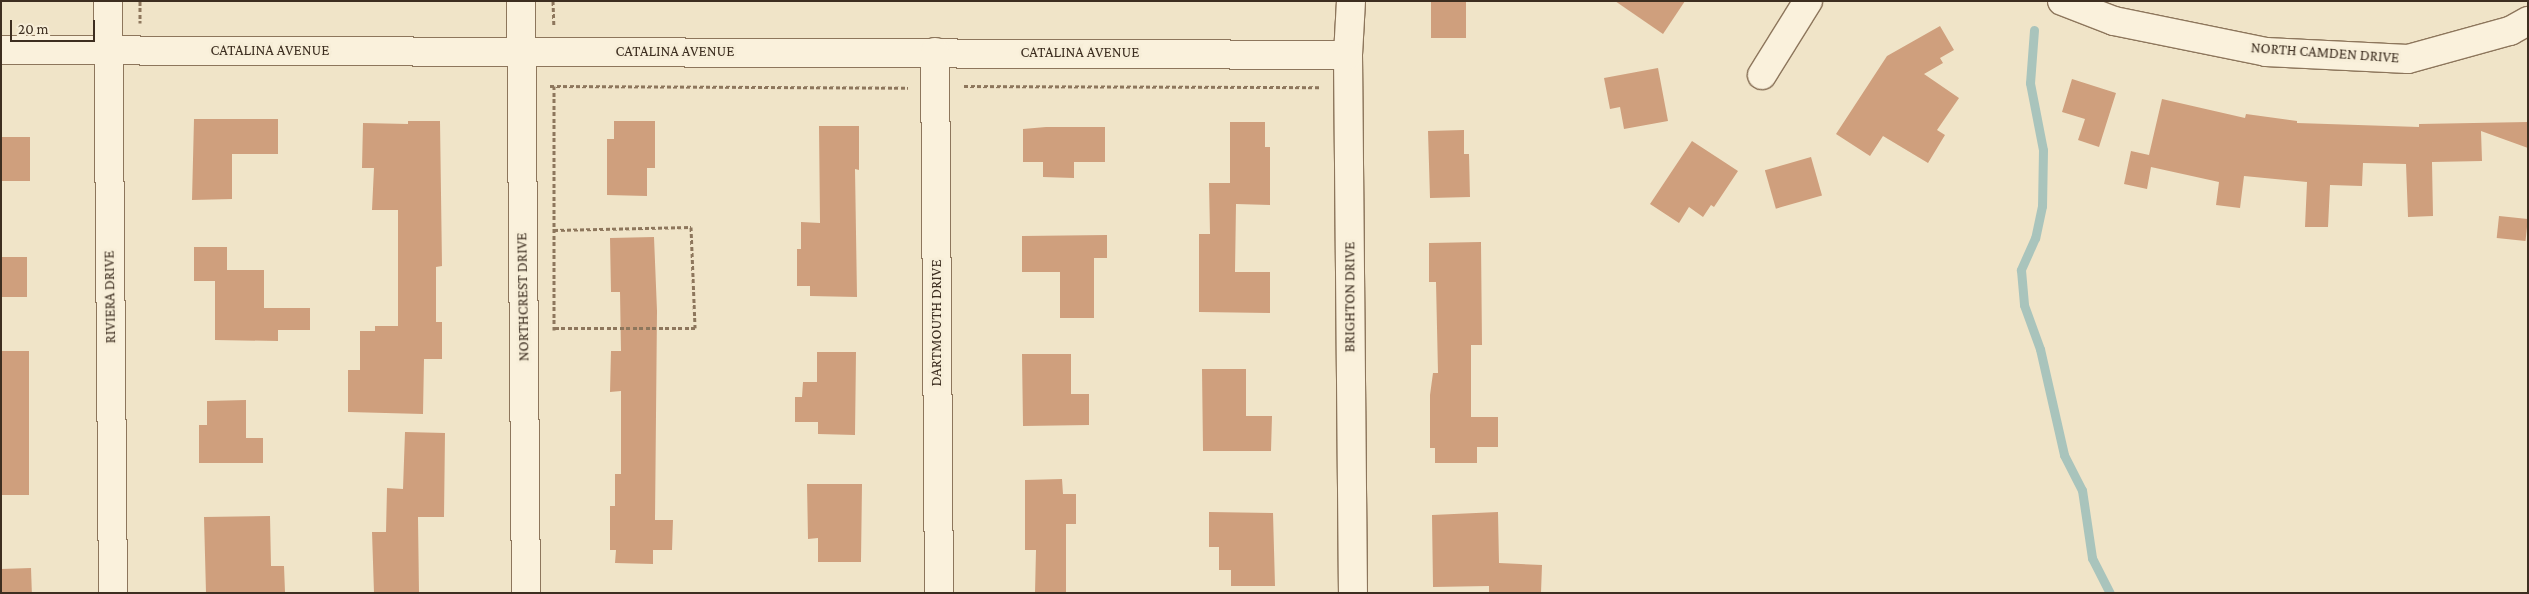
<!DOCTYPE html>
<html>
<head>
<meta charset="utf-8">
<style>
	body { margin:0 }
	#map { position:relative; width:2529px; height:594px; overflow:hidden; background:#f0e4c8; font-family:"Crimson Pro",serif }
	div>[style] { position:absolute }
	[style*='--x'] { left:calc(var(--x)*1px); top:calc(var(--y)*1px); width:calc(var(--w)*1px); rotate:calc(var(--a)*1deg) }
	.stream>* { height:9px; margin:-4.5px; padding:0 4.5px; transform-origin:4.5px; border-radius:4.5px; background:#a9c4bc }
	.building>* { inset:0; background:#cf9f7d; transform-origin:0 0 }
	.path>* { height:3px; margin-top:-1.5px; transform-origin:0; background:repeating-linear-gradient(90deg,#8d765c 0 4px,transparent 0 6.5px) }
	.roads { filter:drop-shadow(1px 0 #8d765c) drop-shadow(-1px 0 #8d765c) drop-shadow(0 1px #8d765c) drop-shadow(0 -1px #8d765c) }
	.street>* { height:28px; margin:-14px; padding:0 14px; transform-origin:14px; border-radius:14px; background:#faf1dc }
	span { translate:-50% -50%; white-space:nowrap; text-align:center; line-height:1.15; -webkit-text-stroke:5px #f7eed8; paint-order:stroke }
	.street-label { font-size:15px; color:#3d2e20 }
	.frame { position:absolute; inset:0; border:2px solid #3d2e20; pointer-events:none }
	.scale { position:absolute; left:10px; top:20px; width:85px; height:22px; box-sizing:border-box; border:2px solid #3d2e20; border-top:0; padding-left:6px; font-size:15px; line-height:18px; white-space:nowrap; color:#3d2e20; -webkit-text-stroke:4px #f7eed8; paint-order:stroke }
</style>
</head>
<body>
<div id="map">
	<div class="stream">
		<div style="--x:2034;--y:30;--w:53;--a:94.3"></div>
		<div style="--x:2030;--y:83;--w:68;--a:79"></div>
		<div style="--x:2043;--y:150;--w:56;--a:91"></div>
		<div style="--x:2042;--y:206;--w:33;--a:102"></div>
		<div style="--x:2035;--y:238;--w:35;--a:114"></div>
		<div style="--x:2021;--y:270;--w:35;--a:85"></div>
		<div style="--x:2024;--y:305;--w:47;--a:70"></div>
		<div style="--x:2040;--y:349;--w:109;--a:77.2"></div>
		<div style="--x:2064;--y:455;--w:39;--a:63"></div>
		<div style="--x:2082;--y:490;--w:69;--a:81.6"></div>
		<div style="--x:2092;--y:558;--w:39;--a:63"></div>
	</div>
	<div class="building">
		<div style="left:1431px;top:1px;width:35px;height:37px"></div>
		<div style="clip-path:polygon(1615px 1px,1685px 1px,1663px 34px)"></div>
		<div style="clip-path:polygon(1940px 26px,1954px 50px,1940px 58px,1943px 63px,1924px 74px,1959px 98px,1937px 130px,1945px 135px,1928px 163px,1883px 136px,1870px 156px,1836px 134px,1887px 56px)"></div>
		<div style="clip-path:polygon(1658px 68px,1668px 121px,1624px 129px,1620px 107px,1610px 109px,1604px 78px)"></div>
		<div style="clip-path:polygon(2072px 79px,2116px 93px,2099px 147px,2078px 140px,2085px 119px,2062px 112px)"></div>
		<div style="clip-path:polygon(2162px 99px,2245px 118px,2246px 114px,2297px 121px,2297px 123px,2419px 127px,2419px 124px,2528px 122px,2528px 148px,2481px 131px,2482px 161px,2432px 162px,2433px 216px,2408px 217px,2406px 164px,2363px 163px,2362px 186px,2330px 185px,2328px 227px,2305px 227px,2307px 182px,2244px 176px,2240px 208px,2216px 205px,2219px 182px,2151px 167px,2147px 189px,2124px 184px,2131px 151px,2149px 155px)"></div>
		<div style="clip-path:polygon(194px 119px,278px 119px,278px 154px,232px 154px,232px 199px,192px 200px)"></div>
		<div style="clip-path:polygon(408px 121px,440px 121px,442px 266px,436px 267px,436px 322px,442px 322px,442px 359px,424px 359px,423px 414px,348px 412px,348px 370px,360px 370px,360px 331px,375px 331px,375px 326px,398px 326px,398px 210px,372px 210px,374px 168px,362px 168px,363px 123px,408px 124px)"></div>
		<div style="clip-path:polygon(614px 121px,655px 121px,655px 168px,647px 168px,647px 196px,607px 195px,607px 139px,614px 139px)"></div>
		<div style="clip-path:polygon(1230px 122px,1265px 122px,1265px 147px,1270px 147px,1270px 205px,1236px 204px,1235px 272px,1270px 272px,1270px 313px,1199px 312px,1199px 234px,1210px 234px,1209px 183px,1230px 183px)"></div>
		<div style="clip-path:polygon(819px 126px,859px 126px,859px 170px,855px 169px,857px 297px,810px 296px,810px 286px,797px 286px,797px 249px,801px 249px,801px 222px,820px 223px)"></div>
		<div style="clip-path:polygon(1046px 127px,1105px 127px,1105px 162px,1074px 162px,1074px 178px,1043px 177px,1043px 162px,1023px 162px,1023px 129px)"></div>
		<div style="clip-path:polygon(1464px 130px,1464px 154px,1469px 154px,1470px 197px,1430px 198px,1428px 131px)"></div>
		<div style="left:1px;top:137px;width:29px;height:44px"></div>
		<div style="clip-path:polygon(1692px 141px,1738px 171px,1714px 207px,1711px 205px,1703px 217px,1689px 207px,1679px 223px,1650px 204px)"></div>
		<div style="left:1811px;top:157px;width:40px;height:48px;rotate:74deg"></div>
		<div style="left:2499px;top:216px;width:29px;height:22px;rotate:6deg"></div>
		<div style="clip-path:polygon(1107px 235px,1107px 258px,1094px 258px,1094px 318px,1060px 318px,1060px 272px,1022px 272px,1022px 236px)"></div>
		<div style="clip-path:polygon(654px 237px,657px 311px,655px 520px,673px 520px,672px 550px,653px 550px,653px 564px,615px 563px,616px 550px,610px 550px,610px 506px,615px 506px,615px 474px,621px 474px,621px 391px,610px 392px,611px 351px,621px 351px,620px 292px,611px 292px,610px 238px)"></div>
		<div style="clip-path:polygon(1481px 242px,1482px 345px,1471px 345px,1471px 417px,1498px 417px,1498px 447px,1477px 447px,1477px 463px,1435px 463px,1435px 448px,1430px 448px,1430px 395px,1433px 373px,1438px 373px,1436px 282px,1429px 282px,1429px 243px)"></div>
		<div style="clip-path:polygon(194px 247px,227px 247px,227px 270px,264px 270px,264px 308px,310px 308px,310px 330px,278px 330px,278px 341px,215px 340px,215px 281px,194px 281px)"></div>
		<div style="left:1px;top:257px;width:26px;height:40px"></div>
		<div style="left:1px;top:351px;width:28px;height:144px"></div>
		<div style="clip-path:polygon(817px 352px,856px 352px,855px 435px,818px 434px,818px 422px,795px 422px,795px 397px,802px 397px,803px 382px,817px 382px)"></div>
		<div style="clip-path:polygon(1022px 354px,1071px 354px,1071px 394px,1089px 394px,1089px 425px,1023px 426px)"></div>
		<div style="clip-path:polygon(1202px 369px,1246px 369px,1246px 416px,1272px 416px,1271px 451px,1203px 451px)"></div>
		<div style="clip-path:polygon(246px 400px,246px 438px,263px 438px,263px 463px,199px 463px,199px 425px,207px 425px,207px 401px)"></div>
		<div style="clip-path:polygon(405px 432px,445px 433px,444px 517px,418px 517px,419px 593px,374px 593px,372px 532px,386px 532px,387px 488px,403px 489px)"></div>
		<div style="clip-path:polygon(1062px 479px,1063px 494px,1076px 494px,1076px 524px,1066px 524px,1066px 593px,1035px 593px,1036px 550px,1025px 550px,1025px 480px)"></div>
		<div style="clip-path:polygon(807px 484px,862px 484px,861px 562px,818px 562px,818px 538px,808px 539px)"></div>
		<div style="clip-path:polygon(1209px 512px,1273px 513px,1275px 586px,1231px 586px,1231px 570px,1219px 570px,1219px 547px,1209px 547px)"></div>
		<div style="clip-path:polygon(1498px 512px,1499px 563px,1542px 565px,1541px 593px,1489px 593px,1489px 586px,1433px 587px,1432px 515px)"></div>
		<div style="clip-path:polygon(270px 516px,271px 566px,284px 566px,285px 592px,206px 593px,204px 517px)"></div>
		<div style="left:31px;top:568px;width:25px;height:30px;rotate:88deg"></div>
	</div>
	<div class="path">
		<div style="--x:140;--y:1;--w:22;--a:90"></div>
		<div style="--x:553;--y:1;--w:24;--a:88"></div>
		<div style="--x:550;--y:86;--w:358;--a:0.3"></div>
		<div style="--x:554;--y:86;--w:244;--a:90"></div>
		<div style="--x:964;--y:86;--w:356;--a:0.2"></div>
		<div style="--x:554;--y:230;--w:137;--a:-1.3"></div>
		<div style="--x:691;--y:227;--w:101;--a:87.7"></div>
		<div style="--x:695;--y:328;--w:141;--a:180"></div>
	</div>
	<div class="roads">
		<div class="street">
			<div style="--x:108;--y:1;--w:592;--a:89.52"></div>
			<div style="--x:521;--y:1;--w:592;--a:89.52"></div>
			<div style="--x:1351;--y:1;--w:54;--a:93.2"></div>
			<div style="--x:1348;--y:55;--w:538;--a:89.47"></div>
			<div style="--x:2062;--y:1;--w:56;--a:21"></div>
			<div style="--x:2114;--y:21;--w:155;--a:11.5"></div>
			<div style="--x:2266;--y:52;--w:142;--a:2.8"></div>
			<div style="--x:2408;--y:59;--w:106;--a:-15.4"></div>
			<div style="--x:2510;--y:31;--w:21;--a:-29"></div>
			<div style="--x:1;--y:50;--w:1347;--a:0.21"></div>
			<div style="--x:935;--y:52;--w:541;--a:89.58"></div>
			<div style="--x:1762;--y:75;--w:87;--a:-58.1"></div>
		</div>
	</div>
	<div class="street-label">
		<span style="left:270px;top:51px">CATALINA AVENUE</span>
		<span style="left:675px;top:52px">CATALINA AVENUE</span>
		<span style="left:1080px;top:53px">CATALINA AVENUE</span>
		<span style="left:2325px;top:53px;rotate:4deg">NORTH CAMDEN DRIVE</span>
		<span style="left:110px;top:297px;rotate:-91deg">RIVIERA DRIVE</span>
		<span style="left:523px;top:297px;rotate:-91deg">NORTHCREST DRIVE</span>
		<span style="left:1350px;top:297px;rotate:-90deg">BRIGHTON DRIVE</span>
		<span style="left:937px;top:323px;rotate:-90deg">DARTMOUTH DRIVE</span>
	</div>
	<div class="frame"></div>
	<div class="scale">20 m</div>
</div>
</body>
</html>
